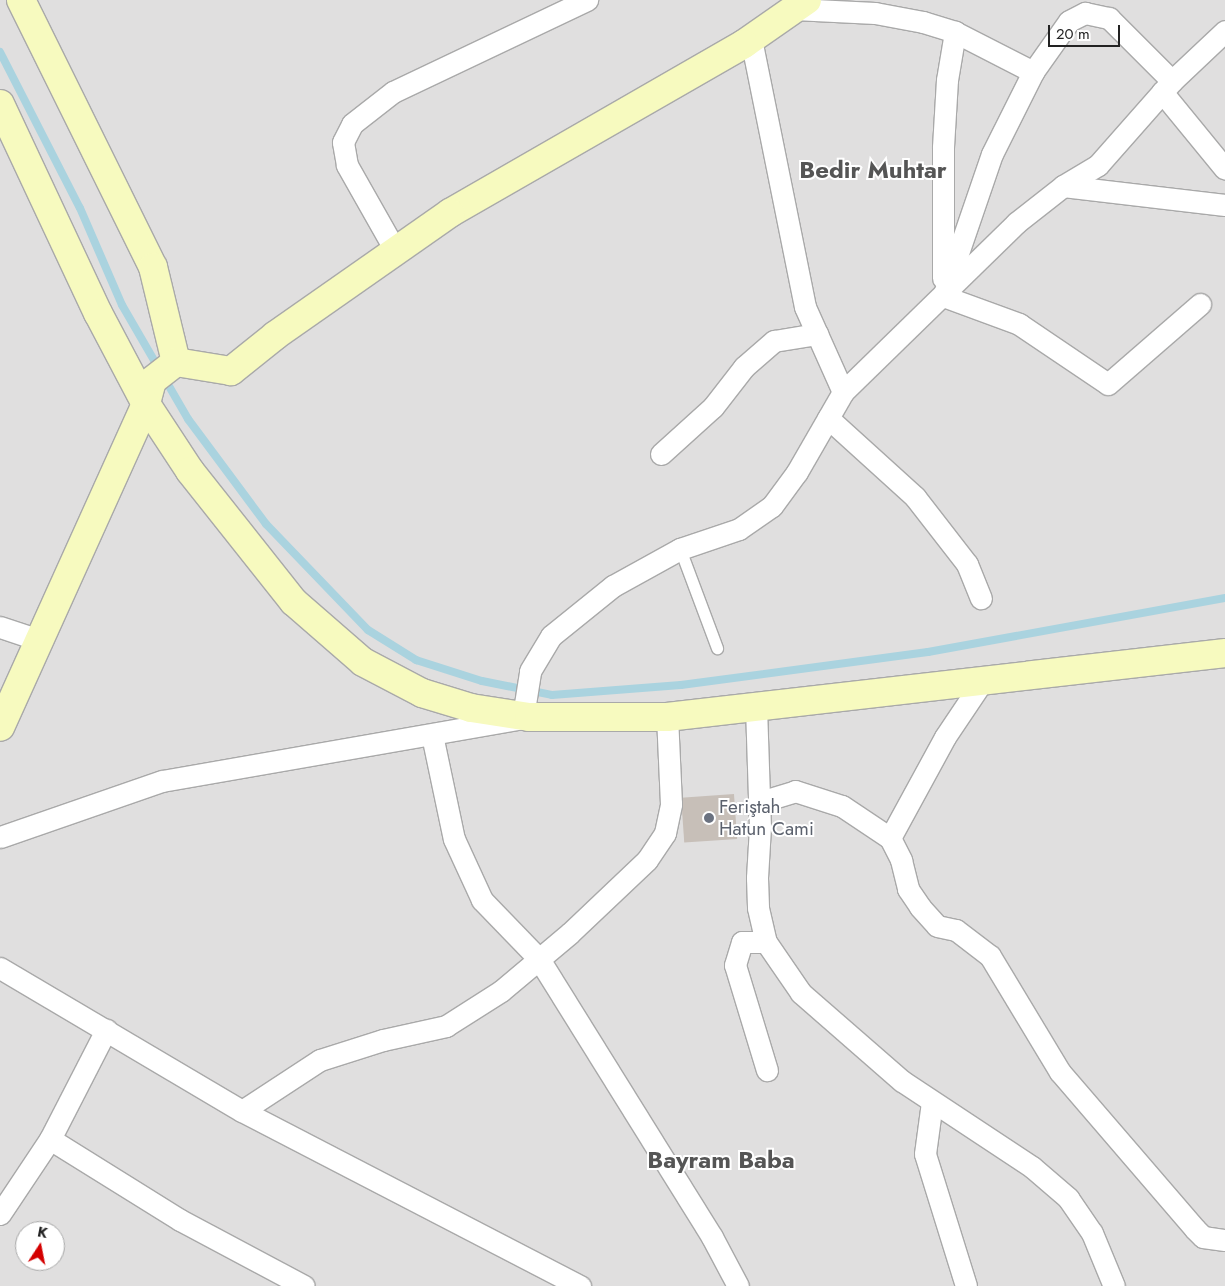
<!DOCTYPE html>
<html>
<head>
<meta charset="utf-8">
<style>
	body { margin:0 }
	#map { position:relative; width:1225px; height:1286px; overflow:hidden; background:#f2efe9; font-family:Jost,sans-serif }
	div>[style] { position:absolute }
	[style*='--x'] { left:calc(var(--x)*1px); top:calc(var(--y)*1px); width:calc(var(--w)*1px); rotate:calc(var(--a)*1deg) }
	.residential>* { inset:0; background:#e0dfdf }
	.stream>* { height:8px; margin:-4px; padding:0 4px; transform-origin:4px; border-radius:4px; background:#aad3df }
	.building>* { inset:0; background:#c7bfb8; transform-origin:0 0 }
	.roads { filter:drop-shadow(1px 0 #a9a9a9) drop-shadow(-1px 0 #a9a9a9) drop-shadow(0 1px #a9a9a9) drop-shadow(0 -1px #a9a9a9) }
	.lane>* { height:11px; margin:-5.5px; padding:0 5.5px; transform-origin:5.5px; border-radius:5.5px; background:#fff }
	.street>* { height:21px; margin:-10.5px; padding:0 10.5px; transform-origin:10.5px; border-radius:10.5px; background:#fff }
	.secondary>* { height:28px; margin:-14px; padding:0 14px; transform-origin:14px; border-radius:14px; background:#f7fabf }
	.dots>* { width:14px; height:14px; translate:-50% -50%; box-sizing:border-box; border:2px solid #fff; border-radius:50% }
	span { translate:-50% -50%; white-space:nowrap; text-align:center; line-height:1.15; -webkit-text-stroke:4px #fff; paint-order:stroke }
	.worship-label { font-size:19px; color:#5b616d }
	.left { translate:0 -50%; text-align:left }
	.district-label { font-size:24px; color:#555; font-weight:700 }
	.north { position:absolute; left:15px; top:1221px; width:50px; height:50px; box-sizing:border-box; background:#fff; border:1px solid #a7a7a7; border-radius:50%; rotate:11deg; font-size:14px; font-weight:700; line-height:20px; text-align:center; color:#222 }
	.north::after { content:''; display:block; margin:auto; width:18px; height:22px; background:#d40000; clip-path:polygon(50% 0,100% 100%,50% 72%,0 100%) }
	.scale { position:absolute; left:1048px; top:25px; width:72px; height:22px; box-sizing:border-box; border:2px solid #222; border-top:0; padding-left:6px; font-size:15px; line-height:18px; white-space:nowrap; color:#222; -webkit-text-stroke:4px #fff; paint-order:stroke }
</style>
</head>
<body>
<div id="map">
	<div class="residential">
		<div style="clip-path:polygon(evenodd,0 0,1225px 0,1225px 1286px,0 1286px,0 0,25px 1231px,55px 1231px,55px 1261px,25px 1261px,25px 1231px)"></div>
	</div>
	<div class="stream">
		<div style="--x:0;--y:52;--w:175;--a:62.9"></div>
		<div style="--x:80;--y:208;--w:106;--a:66.6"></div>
		<div style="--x:122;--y:305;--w:132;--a:59.9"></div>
		<div style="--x:188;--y:419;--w:131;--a:53.4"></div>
		<div style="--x:266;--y:524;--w:147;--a:46.1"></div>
		<div style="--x:368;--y:630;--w:57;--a:32"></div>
		<div style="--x:416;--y:660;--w:69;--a:17.7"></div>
		<div style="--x:482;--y:681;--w:71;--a:11.3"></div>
		<div style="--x:552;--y:695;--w:129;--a:-4.4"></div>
		<div style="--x:681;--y:685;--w:249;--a:-7.6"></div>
		<div style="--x:928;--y:652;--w:302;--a:-10.3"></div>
	</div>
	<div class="building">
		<div style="left:734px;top:794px;width:45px;height:53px;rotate:86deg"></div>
	</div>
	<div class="roads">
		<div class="lane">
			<div style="--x:680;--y:549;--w:106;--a:69.5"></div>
		</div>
		<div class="street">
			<div style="--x:794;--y:9;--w:81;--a:2.8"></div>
			<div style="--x:875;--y:13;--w:49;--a:10.6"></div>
			<div style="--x:923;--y:22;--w:34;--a:17"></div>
			<div style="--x:955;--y:32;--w:88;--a:27.1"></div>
			<div style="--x:751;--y:39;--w:273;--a:78.6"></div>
			<div style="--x:805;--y:307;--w:93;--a:65.9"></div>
			<div style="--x:1162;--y:92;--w:99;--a:50.7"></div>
			<div style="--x:1063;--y:186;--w:163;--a:6.7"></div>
			<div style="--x:395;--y:250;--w:98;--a:-119.5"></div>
			<div style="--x:347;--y:165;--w:23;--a:-100"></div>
			<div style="--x:343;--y:142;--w:20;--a:-63"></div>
			<div style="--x:352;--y:124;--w:52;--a:-38"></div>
			<div style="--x:393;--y:92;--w:215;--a:-25.4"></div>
			<div style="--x:943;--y:278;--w:131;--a:-90"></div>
			<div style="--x:943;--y:147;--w:67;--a:-86.6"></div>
			<div style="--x:947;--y:80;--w:49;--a:-80.5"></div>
			<div style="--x:945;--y:291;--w:145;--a:-71.1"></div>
			<div style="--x:992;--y:154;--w:92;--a:-63.4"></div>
			<div style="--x:1033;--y:72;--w:62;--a:-54.8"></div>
			<div style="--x:1069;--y:21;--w:18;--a:-27"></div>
			<div style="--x:1085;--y:13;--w:25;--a:12"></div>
			<div style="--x:1109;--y:18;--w:89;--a:45"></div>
			<div style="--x:943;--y:296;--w:81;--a:20.2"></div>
			<div style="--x:1019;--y:324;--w:107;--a:34"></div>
			<div style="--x:1108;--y:384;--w:122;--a:-41"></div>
			<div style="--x:828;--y:418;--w:118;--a:42.2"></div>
			<div style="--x:915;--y:497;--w:85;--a:52.2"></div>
			<div style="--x:967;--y:564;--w:37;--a:68"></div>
			<div style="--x:661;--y:454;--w:70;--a:-42.1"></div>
			<div style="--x:713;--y:407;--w:51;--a:-52.2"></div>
			<div style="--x:744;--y:367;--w:40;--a:-41"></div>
			<div style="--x:774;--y:341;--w:44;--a:-9.2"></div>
			<div style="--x:0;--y:627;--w:41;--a:18.4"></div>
			<div style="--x:756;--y:707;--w:120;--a:88.1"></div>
			<div style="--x:760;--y:827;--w:51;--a:93.4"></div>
			<div style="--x:757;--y:878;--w:30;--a:88"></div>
			<div style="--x:758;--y:908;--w:35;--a:77"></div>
			<div style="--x:766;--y:942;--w:62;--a:55.5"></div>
			<div style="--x:801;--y:993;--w:134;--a:41.1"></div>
			<div style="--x:902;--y:1081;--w:156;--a:33.5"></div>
			<div style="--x:1032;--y:1167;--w:48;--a:40.7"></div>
			<div style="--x:1068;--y:1198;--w:42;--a:55.6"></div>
			<div style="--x:1092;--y:1233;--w:57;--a:67.5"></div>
			<div style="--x:432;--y:735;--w:106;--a:78.1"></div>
			<div style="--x:454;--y:839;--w:67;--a:65.3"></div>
			<div style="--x:482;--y:900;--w:82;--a:46"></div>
			<div style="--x:539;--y:959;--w:327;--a:58.1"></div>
			<div style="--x:712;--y:1237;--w:55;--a:62"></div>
			<div style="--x:760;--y:802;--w:37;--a:-17"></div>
			<div style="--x:795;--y:791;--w:49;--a:17.7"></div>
			<div style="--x:842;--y:806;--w:58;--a:33.7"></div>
			<div style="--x:890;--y:838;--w:25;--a:63"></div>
			<div style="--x:901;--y:860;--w:30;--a:76"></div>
			<div style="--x:908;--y:889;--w:22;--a:56"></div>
			<div style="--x:920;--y:907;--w:25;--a:48"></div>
			<div style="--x:937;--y:926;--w:19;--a:12"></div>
			<div style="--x:956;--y:930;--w:43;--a:37.4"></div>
			<div style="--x:990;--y:956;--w:135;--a:58.9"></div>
			<div style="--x:1060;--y:1072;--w:207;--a:49.3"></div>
			<div style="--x:1195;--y:1229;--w:11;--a:45"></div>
			<div style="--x:1203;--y:1237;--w:22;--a:8"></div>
			<div style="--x:0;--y:837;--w:171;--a:-19.1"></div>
			<div style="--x:162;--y:781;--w:373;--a:-9.9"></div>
			<div style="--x:529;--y:717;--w:14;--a:-107"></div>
			<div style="--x:525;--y:704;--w:33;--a:-81"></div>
			<div style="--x:530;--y:671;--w:41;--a:-59"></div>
			<div style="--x:551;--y:636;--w:80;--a:-38.9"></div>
			<div style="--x:613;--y:586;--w:77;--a:-28.9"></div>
			<div style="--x:680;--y:549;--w:62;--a:-18.7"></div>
			<div style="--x:739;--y:529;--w:40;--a:-34.9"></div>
			<div style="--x:772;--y:506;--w:42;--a:-53.7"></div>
			<div style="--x:797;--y:472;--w:92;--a:-60.1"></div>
			<div style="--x:843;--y:392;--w:242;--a:-44.3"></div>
			<div style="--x:1016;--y:223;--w:60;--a:-38.2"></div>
			<div style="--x:1063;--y:186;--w:41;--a:-31"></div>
			<div style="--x:1098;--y:165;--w:112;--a:-48.6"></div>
			<div style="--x:1172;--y:81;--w:73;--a:-43.3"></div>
			<div style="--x:890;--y:838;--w:115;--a:-61.4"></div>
			<div style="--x:945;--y:737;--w:66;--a:-56.1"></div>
			<div style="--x:766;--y:942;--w:24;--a:180"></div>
			<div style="--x:742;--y:942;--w:24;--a:107"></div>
			<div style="--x:735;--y:965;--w:110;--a:73.1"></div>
			<div style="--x:0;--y:968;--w:281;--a:30.6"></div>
			<div style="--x:242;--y:1111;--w:381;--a:27.4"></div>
			<div style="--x:932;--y:1102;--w:52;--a:97.7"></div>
			<div style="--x:925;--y:1154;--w:138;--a:72.7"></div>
			<div style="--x:242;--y:1111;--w:93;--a:-33.2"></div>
			<div style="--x:320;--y:1060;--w:66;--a:-17.6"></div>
			<div style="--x:383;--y:1040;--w:65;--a:-12.5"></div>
			<div style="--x:446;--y:1026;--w:65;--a:-32.5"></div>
			<div style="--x:501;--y:991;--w:90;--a:-40"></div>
			<div style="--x:570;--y:933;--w:106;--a:-43.5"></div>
			<div style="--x:647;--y:860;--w:32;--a:-56"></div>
			<div style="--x:665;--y:833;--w:30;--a:-78"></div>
			<div style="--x:671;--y:804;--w:87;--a:-92.6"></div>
			<div style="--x:50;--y:1139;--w:153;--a:31.9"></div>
			<div style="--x:180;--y:1220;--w:140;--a:28"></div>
			<div style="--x:0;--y:1214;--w:90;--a:-56.3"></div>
			<div style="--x:50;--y:1139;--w:123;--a:-62.8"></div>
		</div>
		<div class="secondary">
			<div style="--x:21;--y:0;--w:298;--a:63.7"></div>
			<div style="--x:153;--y:267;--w:98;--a:76.4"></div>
			<div style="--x:807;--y:0;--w:77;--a:145.1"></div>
			<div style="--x:744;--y:44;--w:339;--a:150.1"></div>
			<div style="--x:450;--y:213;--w:213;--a:145"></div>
			<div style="--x:276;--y:335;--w:58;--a:141.3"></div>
			<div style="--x:231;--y:371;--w:56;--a:-170.7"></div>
			<div style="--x:176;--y:362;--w:31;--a:142"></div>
			<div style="--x:152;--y:381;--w:24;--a:105"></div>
			<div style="--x:146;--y:404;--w:80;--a:56.7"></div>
			<div style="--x:190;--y:471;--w:167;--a:51.6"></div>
			<div style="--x:294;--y:602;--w:91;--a:41"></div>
			<div style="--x:363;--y:662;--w:67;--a:27.7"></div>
			<div style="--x:422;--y:693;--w:51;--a:17"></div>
			<div style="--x:471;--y:708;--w:59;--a:8.8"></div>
			<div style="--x:529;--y:717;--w:138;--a:0"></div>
			<div style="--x:667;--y:717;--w:562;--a:-6.54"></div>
			<div style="--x:0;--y:104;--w:231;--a:64.9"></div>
			<div style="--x:98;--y:313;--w:103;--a:62.2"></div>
			<div style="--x:146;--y:404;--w:354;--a:114.3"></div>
		</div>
	</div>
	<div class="dots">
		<div style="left:709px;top:818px;background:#6b7280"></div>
	</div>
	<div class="worship-label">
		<span class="left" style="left:719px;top:818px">Feriştah<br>Hatun Cami</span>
	</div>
	<div class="district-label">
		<span style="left:873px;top:170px">Bedir Muhtar</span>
		<span style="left:721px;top:1160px">Bayram Baba</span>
	</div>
	<div class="north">K</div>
	<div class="scale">20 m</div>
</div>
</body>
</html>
